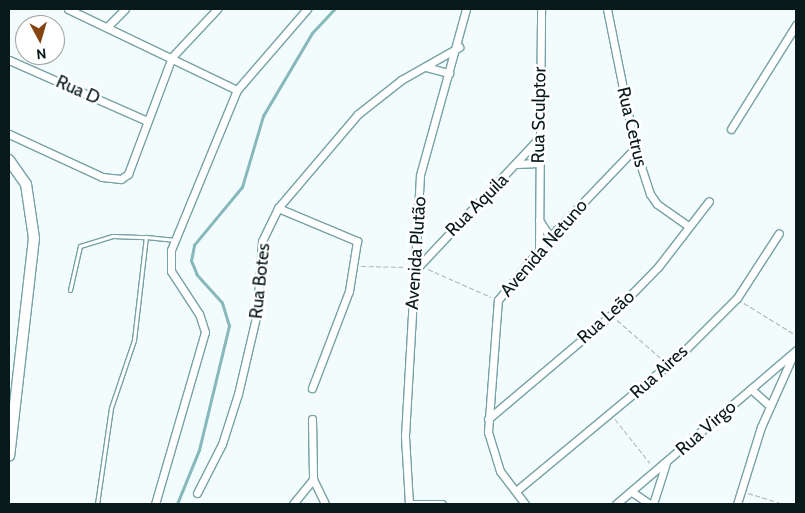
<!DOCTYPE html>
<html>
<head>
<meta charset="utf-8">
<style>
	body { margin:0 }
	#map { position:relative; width:805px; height:513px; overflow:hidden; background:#f3fcfd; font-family:Cabin,sans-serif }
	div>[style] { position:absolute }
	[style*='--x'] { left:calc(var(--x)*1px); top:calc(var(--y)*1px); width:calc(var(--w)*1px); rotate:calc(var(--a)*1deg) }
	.stream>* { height:2.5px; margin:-1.25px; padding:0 1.25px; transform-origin:1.25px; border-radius:1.25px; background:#87b8bc }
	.path>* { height:1px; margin-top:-0.5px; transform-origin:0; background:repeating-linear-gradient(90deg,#abb6b7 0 5px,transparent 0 7.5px) }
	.roads { filter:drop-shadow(1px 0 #76a2a5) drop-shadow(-1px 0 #76a2a5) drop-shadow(0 1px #76a2a5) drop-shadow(0 -1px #76a2a5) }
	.service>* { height:3px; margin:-1.5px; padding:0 1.5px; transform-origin:1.5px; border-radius:1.5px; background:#fff }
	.minor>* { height:7px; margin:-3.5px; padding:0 3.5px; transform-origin:3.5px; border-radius:3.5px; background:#fff }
	.secondary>* { height:10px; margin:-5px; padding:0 5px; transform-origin:5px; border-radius:5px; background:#fff }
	span { translate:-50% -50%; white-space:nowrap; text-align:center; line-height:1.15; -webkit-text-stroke:5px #fff; paint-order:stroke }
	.street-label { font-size:18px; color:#07191a }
	.frame { position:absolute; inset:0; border:10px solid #07191a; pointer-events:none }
	.north { position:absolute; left:15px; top:15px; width:50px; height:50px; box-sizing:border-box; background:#fff; border:1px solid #9ca3a3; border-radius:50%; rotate:174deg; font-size:14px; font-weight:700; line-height:20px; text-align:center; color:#07191a }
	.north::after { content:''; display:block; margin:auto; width:18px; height:22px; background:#854410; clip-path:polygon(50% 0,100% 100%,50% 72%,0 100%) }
</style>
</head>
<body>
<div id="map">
	<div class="stream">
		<div style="--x:177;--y:504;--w:58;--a:-67.8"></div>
		<div style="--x:199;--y:450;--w:128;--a:-76.4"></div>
		<div style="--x:229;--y:326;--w:24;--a:-107"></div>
		<div style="--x:222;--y:303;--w:38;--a:-132"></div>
		<div style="--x:197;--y:275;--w:15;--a:-113"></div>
		<div style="--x:191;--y:261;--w:16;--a:-79"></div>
		<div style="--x:194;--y:245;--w:75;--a:-50.4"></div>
		<div style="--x:242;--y:187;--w:74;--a:-73.5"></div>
		<div style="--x:263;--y:116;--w:96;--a:-59.4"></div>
		<div style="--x:312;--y:33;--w:33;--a:-47"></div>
	</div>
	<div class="path">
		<div style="--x:361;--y:266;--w:46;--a:1.2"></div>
		<div style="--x:428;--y:269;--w:69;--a:24"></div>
		<div style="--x:744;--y:303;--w:61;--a:31.6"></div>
		<div style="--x:617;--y:320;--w:60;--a:40.9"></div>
		<div style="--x:615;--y:419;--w:56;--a:51.5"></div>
		<div style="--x:748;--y:493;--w:39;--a:17"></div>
	</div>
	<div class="roads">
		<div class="service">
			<div style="--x:70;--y:290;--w:45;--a:-77.2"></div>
			<div style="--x:80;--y:246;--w:34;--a:-17"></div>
			<div style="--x:113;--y:236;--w:33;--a:2"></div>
			<div style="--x:97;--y:504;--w:97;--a:-81.7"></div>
			<div style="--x:111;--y:408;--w:72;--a:-71.3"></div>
			<div style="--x:134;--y:340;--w:104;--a:-83.4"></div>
			<div style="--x:146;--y:237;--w:29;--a:6"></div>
		</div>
		<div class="minor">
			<div style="--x:68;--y:9;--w:187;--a:25.6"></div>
			<div style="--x:607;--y:9;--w:142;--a:78.6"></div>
			<div style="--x:635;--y:148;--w:48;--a:71.9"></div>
			<div style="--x:650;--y:194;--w:12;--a:55"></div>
			<div style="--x:657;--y:204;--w:38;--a:35"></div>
			<div style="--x:107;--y:27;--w:25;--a:-45"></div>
			<div style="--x:9;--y:60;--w:151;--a:23.8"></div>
			<div style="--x:426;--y:67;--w:24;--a:15"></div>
			<div style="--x:731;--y:129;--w:123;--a:-58"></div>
			<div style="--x:9;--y:134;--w:102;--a:24.8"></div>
			<div style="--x:102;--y:177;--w:19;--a:6"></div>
			<div style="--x:121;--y:179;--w:9;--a:-36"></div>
			<div style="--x:128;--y:174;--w:125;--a:-69.4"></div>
			<div style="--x:172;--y:57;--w:66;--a:-46.8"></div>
			<div style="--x:517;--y:164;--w:21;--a:-3"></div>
			<div style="--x:278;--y:208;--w:86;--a:22.7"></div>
			<div style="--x:357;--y:241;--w:51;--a:99.1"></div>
			<div style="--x:349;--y:291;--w:104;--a:110.9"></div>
			<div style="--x:539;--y:220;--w:20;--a:57"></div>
			<div style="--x:539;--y:249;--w:240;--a:-89.5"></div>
			<div style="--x:418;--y:267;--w:175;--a:-46.8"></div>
			<div style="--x:751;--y:389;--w:24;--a:42"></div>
			<div style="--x:312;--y:419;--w:60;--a:89"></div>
			<div style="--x:313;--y:479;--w:28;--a:64"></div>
			<div style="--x:488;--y:419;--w:161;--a:-40.2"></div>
			<div style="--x:611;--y:315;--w:67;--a:-45.6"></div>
			<div style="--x:658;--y:267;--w:83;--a:-52.3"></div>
			<div style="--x:516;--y:491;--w:216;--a:-39.7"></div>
			<div style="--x:682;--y:353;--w:78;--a:-45"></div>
			<div style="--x:737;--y:298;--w:77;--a:-57.1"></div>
			<div style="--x:632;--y:492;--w:22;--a:34"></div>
			<div style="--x:197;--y:493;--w:55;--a:-63"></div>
			<div style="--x:222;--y:444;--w:52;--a:-72.3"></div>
			<div style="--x:238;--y:394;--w:83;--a:-76.8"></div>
			<div style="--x:257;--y:313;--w:72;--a:-86"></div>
			<div style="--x:262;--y:241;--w:37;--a:-64"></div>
			<div style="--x:278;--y:208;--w:123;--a:-49.6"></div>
			<div style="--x:358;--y:114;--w:55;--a:-38.3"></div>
			<div style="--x:401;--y:80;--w:67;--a:-29.6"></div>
			<div style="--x:155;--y:504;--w:179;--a:-73.8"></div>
			<div style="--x:205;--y:332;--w:19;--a:-108"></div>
			<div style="--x:199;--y:314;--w:51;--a:-123.1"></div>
			<div style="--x:171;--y:271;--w:21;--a:-90"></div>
			<div style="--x:171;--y:250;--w:173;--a:-67.6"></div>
			<div style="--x:237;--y:90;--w:107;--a:-49.2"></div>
			<div style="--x:293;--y:504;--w:32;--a:-51"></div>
			<div style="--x:409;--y:504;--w:68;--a:-93.4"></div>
			<div style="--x:405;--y:436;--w:261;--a:-86.7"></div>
			<div style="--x:420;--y:175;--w:172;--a:-74.5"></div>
			<div style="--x:411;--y:504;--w:31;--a:0"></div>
			<div style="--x:525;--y:504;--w:41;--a:-127.1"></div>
			<div style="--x:500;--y:471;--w:41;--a:-107.1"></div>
			<div style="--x:488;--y:432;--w:132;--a:-85.7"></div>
			<div style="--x:498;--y:300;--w:82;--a:-50.5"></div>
			<div style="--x:550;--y:237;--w:123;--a:-46.3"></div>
			<div style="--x:616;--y:504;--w:237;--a:-40.5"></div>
			<div style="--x:653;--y:504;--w:43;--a:-72.4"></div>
			<div style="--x:737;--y:504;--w:81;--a:-72.7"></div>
			<div style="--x:761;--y:427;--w:79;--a:-66"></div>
		</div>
		<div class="secondary">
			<div style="--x:9;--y:160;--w:29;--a:55"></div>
			<div style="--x:26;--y:184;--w:55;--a:81.6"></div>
			<div style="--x:34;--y:238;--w:219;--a:96.5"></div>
		</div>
	</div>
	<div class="street-label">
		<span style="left:78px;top:90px;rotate:24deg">Rua D</span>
		<span style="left:539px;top:115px;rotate:-89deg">Rua Sculptor</span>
		<span style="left:632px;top:127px;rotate:77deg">Rua Cetrus</span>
		<span style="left:477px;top:205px;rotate:-45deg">Rua Aquila</span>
		<span style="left:544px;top:248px;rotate:-49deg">Avenida Netuno</span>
		<span style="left:416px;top:253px;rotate:-86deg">Avenida Plutão</span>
		<span style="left:260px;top:281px;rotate:-84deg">Rua Botes</span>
		<span style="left:606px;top:317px;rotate:-42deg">Rua Leão</span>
		<span style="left:659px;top:372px;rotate:-42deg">Rua Aires</span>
		<span style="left:706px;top:428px;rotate:-41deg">Rua Virgo</span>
	</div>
	<div class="frame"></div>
	<div class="north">N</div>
</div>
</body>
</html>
